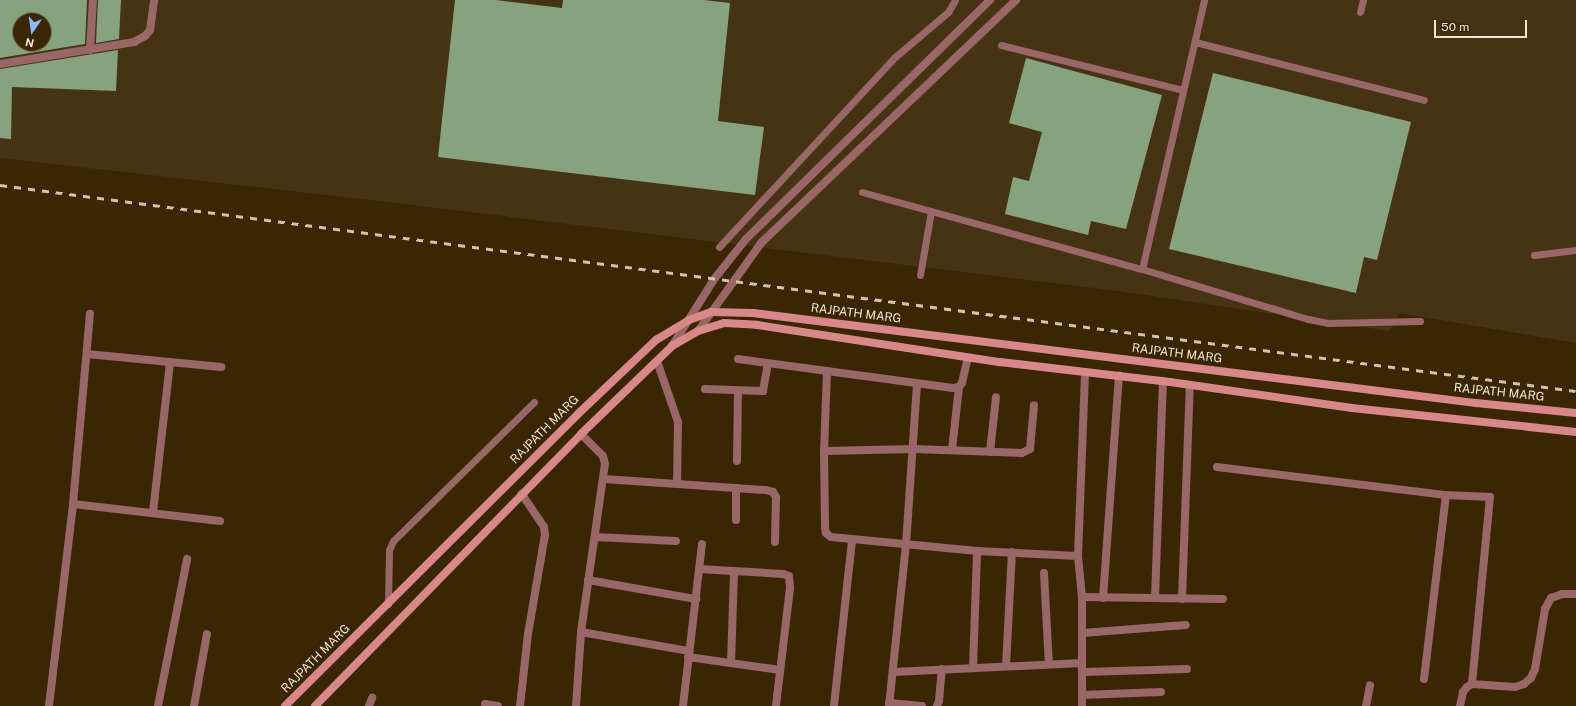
<!DOCTYPE html>
<html>
<head>
<meta charset="utf-8">
<style>
	body { margin:0 }
	#map { position:relative; width:1576px; height:706px; overflow:hidden; background:#3a2602; font-family:"Public Sans",sans-serif }
	div>[style] { position:absolute }
	[style*='--x'] { left:calc(var(--x)*1px); top:calc(var(--y)*1px); width:calc(var(--w)*1px); rotate:calc(var(--a)*1deg) }
	.built>* { inset:0; background:#463313 }
	.building>* { inset:0; background:#87a27f }
	.service>* { height:7px; margin:-3.5px; padding:0 3.5px; transform-origin:3.5px; border-radius:3.5px; background:#9a6768 }
	.minor>* { height:8px; margin:-4px; padding:0 4px; transform-origin:4px; border-radius:4px; background:#9a6768 }
	.tertiary>* { height:8px; margin:-4px; padding:0 4px; transform-origin:4px; border-radius:4px; background:#9a6768 }
	.secondary>* { height:8px; margin:-4px; padding:0 4px; transform-origin:4px; border-radius:4px; background:#d9888a }
	.rail>* { height:3px; margin-top:-1.5px; transform-origin:0; background:repeating-linear-gradient(90deg,#d1c3ad 0 7px,transparent 0 14px) }
	span { translate:-50% -50%; white-space:nowrap; text-align:center; line-height:1.15; -webkit-text-stroke:4px #3a2602; paint-order:stroke }
	.street-label { font-size:12px; color:#f3e6d3 }
	.north { position:absolute; left:12px; top:12px; width:40px; height:40px; box-sizing:border-box; background:#3a2602; border:1px solid #847356; border-radius:50%; rotate:193deg; font-size:11px; font-weight:700; line-height:16px; text-align:center; color:#f3e6d3 }
	.north::after { content:''; display:block; margin:auto; width:14px; height:18px; background:#8cb9fc; clip-path:polygon(50% 0,100% 100%,50% 72%,0 100%) }
	.scale { position:absolute; left:1434px; top:20px; width:93px; height:18px; box-sizing:border-box; border:2px solid #f3e6d3; border-top:0; padding-left:5px; font-size:12px; line-height:14px; white-space:nowrap; color:#f3e6d3; -webkit-text-stroke:3px #3a2602; paint-order:stroke }
</style>
</head>
<body>
<div id="map">
	<div class="built">
		<div style="clip-path:polygon(evenodd,0 0,1576px 0,1576px 343px,1399px 313px,1390px 331px,1111px 290px,396px 203px,0 158px,0 0,20px 20px,44px 20px,44px 44px,20px 44px,20px 20px)"></div>
	</div>
	<div class="building">
		<div style="clip-path:polygon(evenodd,0 0,87px 0,85px 44px,0 58px,0 0,20px 20px,44px 20px,44px 44px,20px 44px,20px 20px)"></div>
		<div style="clip-path:polygon(98px 0,121px 0,119px 39px,96px 43px)"></div>
		<div style="clip-path:polygon(455px 0,496px 0,562px 8px,563px 0,704px 0,730px 3px,718px 121px,764px 127px,755px 195px,438px 157px)"></div>
		<div style="clip-path:polygon(118px 50px,116px 91px,12px 87px,11px 139px,0 138px,0 69px)"></div>
		<div style="clip-path:polygon(1026px 58px,1162px 95px,1126px 229px,1091px 221px,1088px 235px,1005px 214px,1013px 177px,1029px 181px,1042px 132px,1009px 123px)"></div>
		<div style="clip-path:polygon(1213px 73px,1411px 122px,1377px 260px,1364px 257px,1356px 293px,1169px 249px)"></div>
	</div>
	<div class="service">
		<div style="--x:1360;--y:12;--w:12;--a:-76"></div>
		<div style="--x:1195;--y:42;--w:236;--a:14.2"></div>
		<div style="--x:1001;--y:45;--w:187;--a:13.9"></div>
		<div style="--x:862;--y:192;--w:290;--a:15.4"></div>
		<div style="--x:1142;--y:269;--w:173;--a:16.8"></div>
		<div style="--x:1308;--y:319;--w:20;--a:11"></div>
		<div style="--x:1328;--y:323;--w:92;--a:-1.2"></div>
		<div style="--x:719;--y:247;--w:259;--a:-47.2"></div>
		<div style="--x:895;--y:57;--w:70;--a:-40.3"></div>
		<div style="--x:948;--y:12;--w:14;--a:-60"></div>
		<div style="--x:1534;--y:255;--w:42;--a:-6.8"></div>
		<div style="--x:1142;--y:269;--w:276;--a:-77"></div>
		<div style="--x:920;--y:275;--w:65;--a:-80.2"></div>
		<div style="--x:388;--y:604;--w:54;--a:-88.9"></div>
		<div style="--x:389;--y:550;--w:10;--a:-66"></div>
		<div style="--x:393;--y:541;--w:198;--a:-44.6"></div>
	</div>
	<div class="minor">
		<div style="--x:90;--y:50;--w:50;--a:-86.6"></div>
		<div style="--x:0;--y:64;--w:136;--a:-9.3"></div>
		<div style="--x:134;--y:42;--w:13;--a:-29"></div>
		<div style="--x:145;--y:36;--w:8;--a:-50"></div>
		<div style="--x:150;--y:30;--w:30;--a:-82"></div>
		<div style="--x:87;--y:354;--w:135;--a:5.5"></div>
		<div style="--x:738;--y:359;--w:217;--a:7.7"></div>
		<div style="--x:953;--y:388;--w:6;--a:-9"></div>
		<div style="--x:959;--y:387;--w:5;--a:-53"></div>
		<div style="--x:962;--y:383;--w:26;--a:-77"></div>
		<div style="--x:657;--y:361;--w:65;--a:71"></div>
		<div style="--x:678;--y:422;--w:62;--a:90.9"></div>
		<div style="--x:827;--y:371;--w:80;--a:92.1"></div>
		<div style="--x:824;--y:451;--w:76;--a:89.2"></div>
		<div style="--x:825;--y:527;--w:6;--a:81"></div>
		<div style="--x:826;--y:533;--w:6;--a:39"></div>
		<div style="--x:831;--y:537;--w:147;--a:5.5"></div>
		<div style="--x:977;--y:551;--w:101;--a:2.8"></div>
		<div style="--x:705;--y:389;--w:58;--a:2"></div>
		<div style="--x:763;--y:391;--w:28;--a:-80"></div>
		<div style="--x:952;--y:450;--w:63;--a:-83.7"></div>
		<div style="--x:824;--y:451;--w:90;--a:-1.3"></div>
		<div style="--x:914;--y:449;--w:108;--a:2.1"></div>
		<div style="--x:1022;--y:453;--w:9;--a:-27"></div>
		<div style="--x:1030;--y:449;--w:44;--a:-84.8"></div>
		<div style="--x:990;--y:452;--w:55;--a:-83.8"></div>
		<div style="--x:737;--y:461;--w:70;--a:-89.2"></div>
		<div style="--x:1217;--y:467;--w:231;--a:7"></div>
		<div style="--x:1446;--y:495;--w:44;--a:2.6"></div>
		<div style="--x:1490;--y:497;--w:188;--a:95.5"></div>
		<div style="--x:604;--y:479;--w:162;--a:3.9"></div>
		<div style="--x:766;--y:490;--w:7;--a:16"></div>
		<div style="--x:773;--y:492;--w:6;--a:59"></div>
		<div style="--x:776;--y:497;--w:45;--a:91.3"></div>
		<div style="--x:73;--y:504;--w:148;--a:6.6"></div>
		<div style="--x:153;--y:512;--w:151;--a:-83.5"></div>
		<div style="--x:736;--y:520;--w:32;--a:-90"></div>
		<div style="--x:595;--y:537;--w:81;--a:2.8"></div>
		<div style="--x:699;--y:569;--w:84;--a:3.4"></div>
		<div style="--x:783;--y:574;--w:6;--a:18"></div>
		<div style="--x:789;--y:576;--w:12;--a:85"></div>
		<div style="--x:790;--y:588;--w:119;--a:96.8"></div>
		<div style="--x:1044;--y:573;--w:91;--a:86.9"></div>
		<div style="--x:588;--y:580;--w:110;--a:10"></div>
		<div style="--x:1082;--y:597;--w:141;--a:0.8"></div>
		<div style="--x:1103;--y:598;--w:223;--a:-85.9"></div>
		<div style="--x:1155;--y:598;--w:217;--a:-87.9"></div>
		<div style="--x:1182;--y:599;--w:214;--a:-87.9"></div>
		<div style="--x:581;--y:632;--w:110;--a:10"></div>
		<div style="--x:1082;--y:633;--w:104;--a:-4.4"></div>
		<div style="--x:688;--y:657;--w:93;--a:8"></div>
		<div style="--x:731;--y:663;--w:92;--a:-88.1"></div>
		<div style="--x:1006;--y:666;--w:114;--a:-87"></div>
		<div style="--x:973;--y:668;--w:117;--a:-88"></div>
		<div style="--x:893;--y:672;--w:189;--a:-2.7"></div>
		<div style="--x:1082;--y:672;--w:105;--a:-1.6"></div>
		<div style="--x:1424;--y:679;--w:185;--a:-83.2"></div>
		<div style="--x:1082;--y:695;--w:79;--a:-2.2"></div>
		<div style="--x:889;--y:703;--w:33;--a:5"></div>
		<div style="--x:485;--y:704;--w:13;--a:9"></div>
		<div style="--x:49;--y:706;--w:203;--a:-83.2"></div>
		<div style="--x:73;--y:504;--w:191;--a:-84.9"></div>
		<div style="--x:158;--y:706;--w:150;--a:-78.8"></div>
		<div style="--x:194;--y:706;--w:73;--a:-79.8"></div>
		<div style="--x:369;--y:706;--w:9;--a:-69"></div>
		<div style="--x:520;--y:706;--w:72;--a:-83.7"></div>
		<div style="--x:528;--y:634;--w:100;--a:-80.3"></div>
		<div style="--x:545;--y:535;--w:8;--a:-97"></div>
		<div style="--x:544;--y:527;--w:40;--a:-124"></div>
		<div style="--x:576;--y:706;--w:74;--a:-86.1"></div>
		<div style="--x:581;--y:632;--w:170;--a:-81.9"></div>
		<div style="--x:605;--y:464;--w:8;--a:-104"></div>
		<div style="--x:603;--y:456;--w:31;--a:-135"></div>
		<div style="--x:683;--y:706;--w:163;--a:-83.3"></div>
		<div style="--x:834;--y:706;--w:167;--a:-83.8"></div>
		<div style="--x:889;--y:706;--w:162;--a:-84"></div>
		<div style="--x:906;--y:545;--w:160;--a:-86.1"></div>
		<div style="--x:937;--y:706;--w:5;--a:-68"></div>
		<div style="--x:939;--y:701;--w:32;--a:-85"></div>
		<div style="--x:1082;--y:706;--w:109;--a:-90"></div>
		<div style="--x:1082;--y:597;--w:41;--a:-95.6"></div>
		<div style="--x:1078;--y:556;--w:184;--a:-87.8"></div>
		<div style="--x:1366;--y:706;--w:21;--a:-79"></div>
		<div style="--x:1460;--y:706;--w:14;--a:-78"></div>
		<div style="--x:1463;--y:692;--w:6;--a:-51"></div>
		<div style="--x:1467;--y:687;--w:6;--a:-31"></div>
		<div style="--x:1472;--y:684;--w:43;--a:4"></div>
		<div style="--x:1515;--y:687;--w:9;--a:-18"></div>
		<div style="--x:1524;--y:684;--w:9;--a:-41"></div>
		<div style="--x:1531;--y:678;--w:10;--a:-66"></div>
		<div style="--x:1535;--y:669;--w:61;--a:-80.5"></div>
		<div style="--x:1545;--y:609;--w:13;--a:-61"></div>
		<div style="--x:1551;--y:598;--w:12;--a:-20"></div>
		<div style="--x:1562;--y:594;--w:14;--a:0"></div>
	</div>
	<div class="tertiary">
		<div style="--x:698;--y:331;--w:110;--a:-54.3"></div>
		<div style="--x:762;--y:242;--w:351;--a:-43.6"></div>
		<div style="--x:672;--y:346;--w:80;--a:-57.7"></div>
		<div style="--x:715;--y:278;--w:50;--a:-51.5"></div>
		<div style="--x:746;--y:239;--w:342;--a:-44.4"></div>
	</div>
	<div class="secondary">
		<div style="--x:285;--y:706;--w:415;--a:-44.9"></div>
		<div style="--x:579;--y:413;--w:106;--a:-43.5"></div>
		<div style="--x:656;--y:340;--w:39;--a:-31"></div>
		<div style="--x:689;--y:320;--w:23;--a:-20"></div>
		<div style="--x:711;--y:312;--w:42;--a:1.4"></div>
		<div style="--x:753;--y:313;--w:729;--a:7.1"></div>
		<div style="--x:1476;--y:403;--w:100;--a:5.7"></div>
		<div style="--x:315;--y:706;--w:380;--a:-45.6"></div>
		<div style="--x:581;--y:434;--w:127;--a:-44"></div>
		<div style="--x:672;--y:346;--w:30;--a:-30"></div>
		<div style="--x:698;--y:331;--w:27;--a:-17"></div>
		<div style="--x:724;--y:323;--w:33;--a:3"></div>
		<div style="--x:757;--y:325;--w:246;--a:8.7"></div>
		<div style="--x:1000;--y:362;--w:171;--a:6.7"></div>
		<div style="--x:1170;--y:382;--w:184;--a:8.1"></div>
		<div style="--x:1352;--y:408;--w:225;--a:6.1"></div>
	</div>
	<div class="rail">
		<div style="--x:0;--y:185;--w:1589;--a:7.45"></div>
	</div>
	<div class="street-label">
		<span style="left:856px;top:314px;rotate:7deg">RAJPATH MARG</span>
		<span style="left:1177px;top:354px;rotate:7deg">RAJPATH MARG</span>
		<span style="left:1499px;top:393px;rotate:6deg">RAJPATH MARG</span>
		<span style="left:545px;top:430px;rotate:-45deg">RAJPATH MARG</span>
		<span style="left:316px;top:659px;rotate:-45deg">RAJPATH MARG</span>
	</div>
	<div class="north">N</div>
	<div class="scale">50 m</div>
</div>
</body>
</html>
